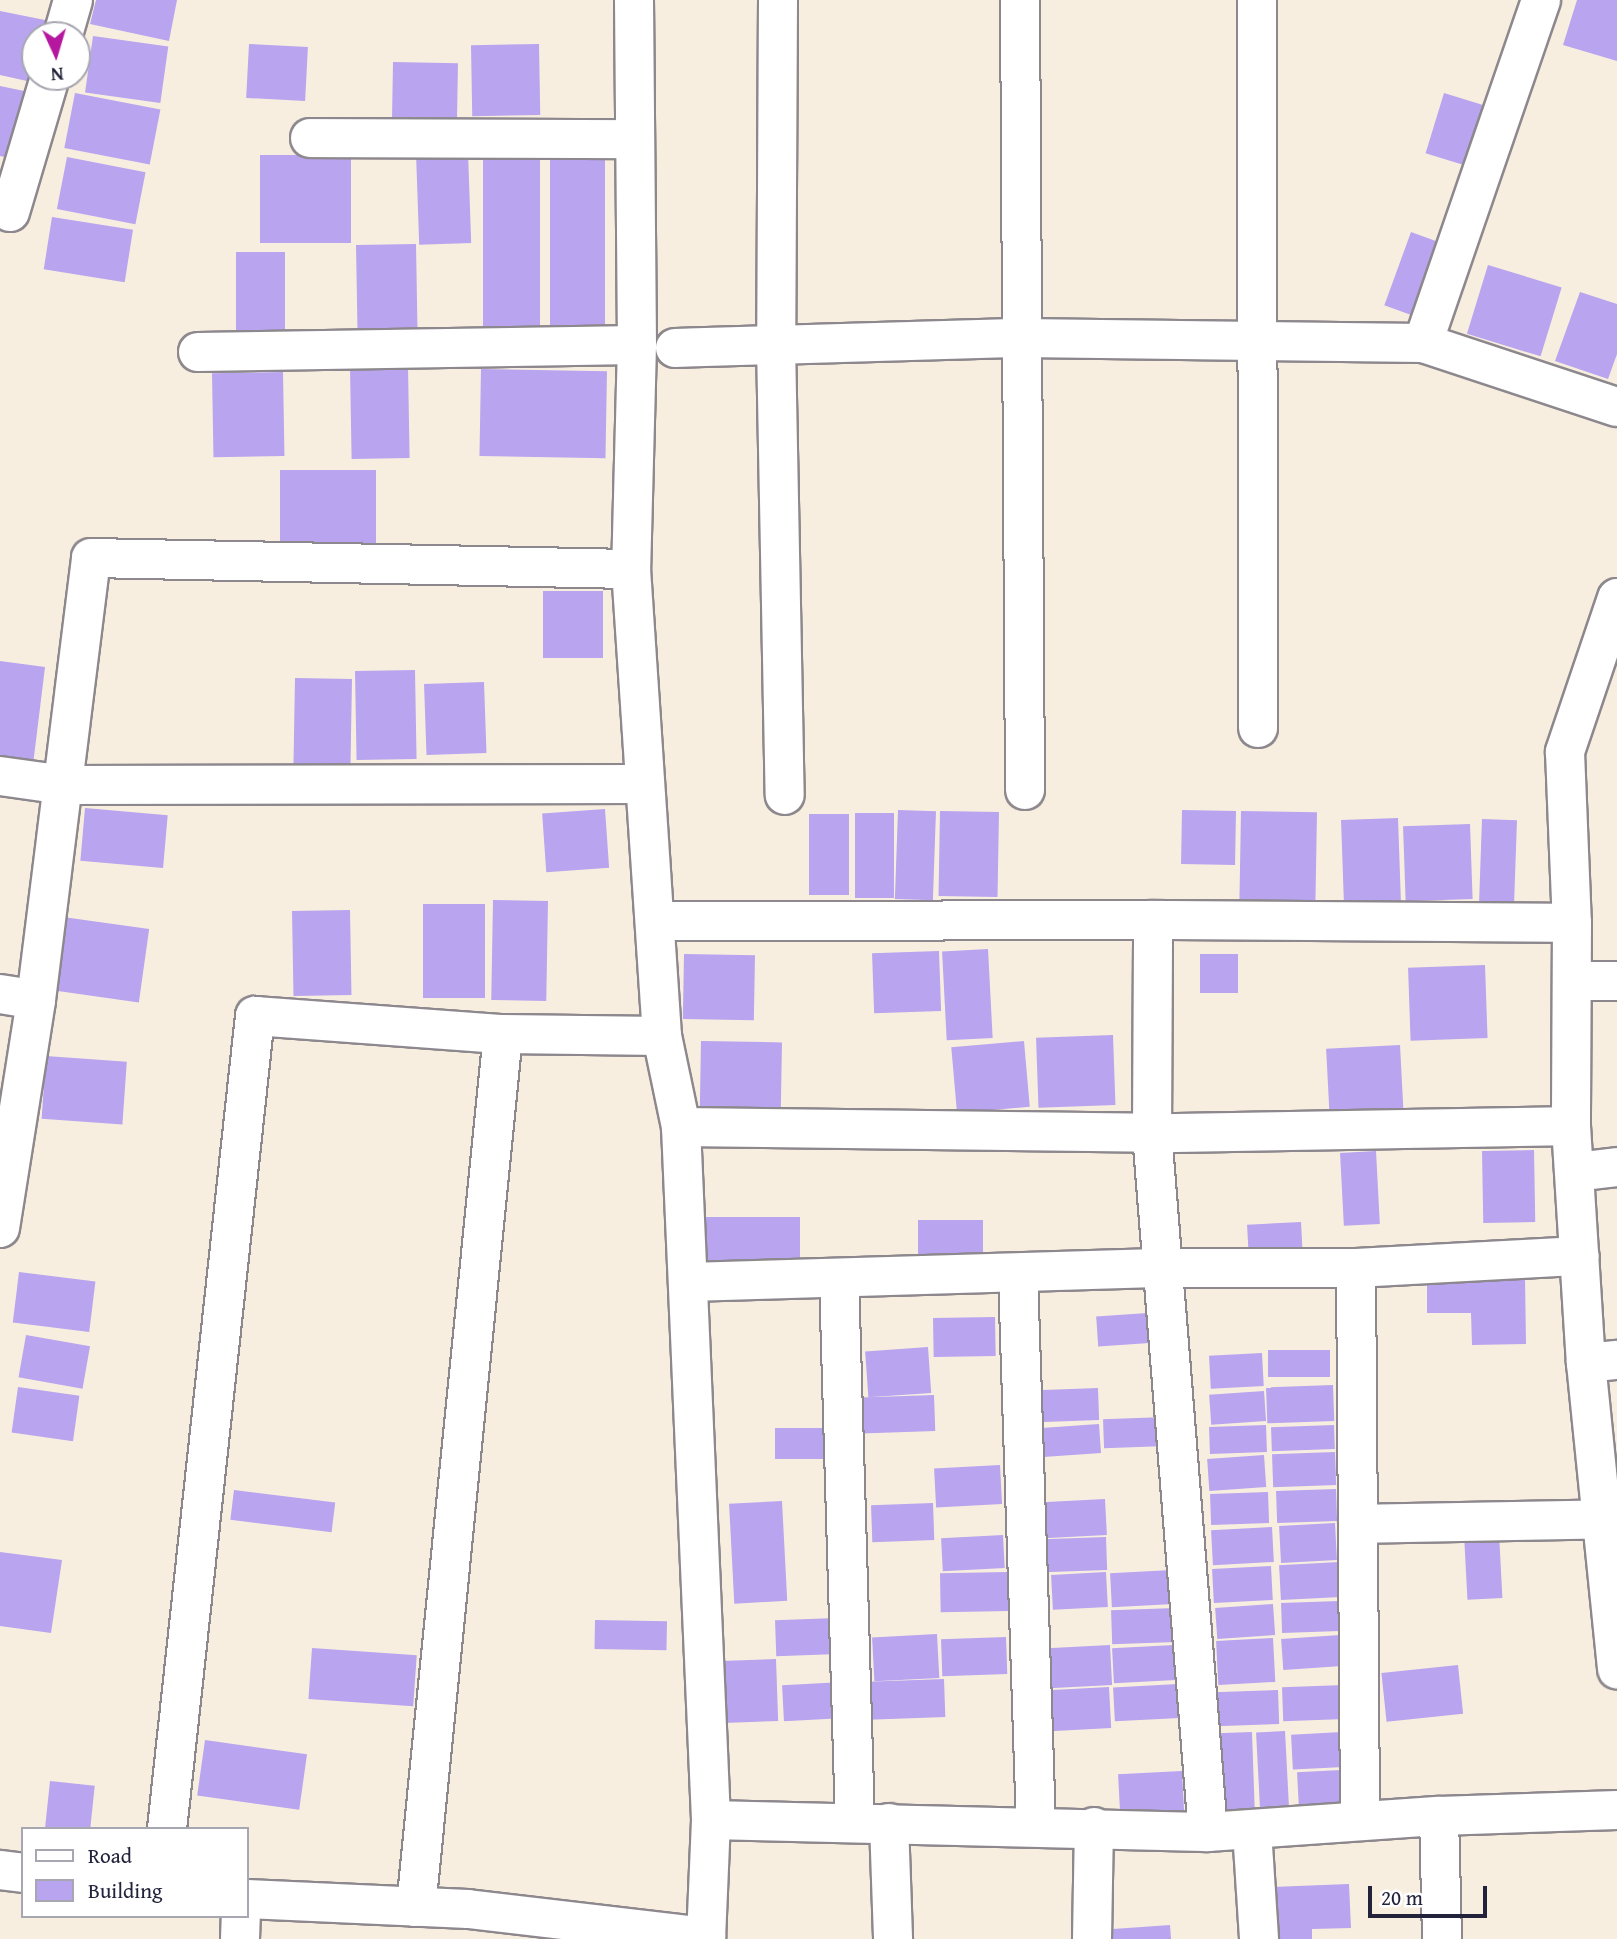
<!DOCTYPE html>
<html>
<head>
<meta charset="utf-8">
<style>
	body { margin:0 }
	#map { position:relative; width:1617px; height:1939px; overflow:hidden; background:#f8eedf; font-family:"Gentium Book Plus",serif }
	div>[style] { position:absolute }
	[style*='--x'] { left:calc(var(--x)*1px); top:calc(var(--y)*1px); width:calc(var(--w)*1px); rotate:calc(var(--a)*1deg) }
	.building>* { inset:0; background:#b8a4ef; transform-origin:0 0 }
	.roads { filter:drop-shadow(2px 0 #8d888d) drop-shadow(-2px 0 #8d888d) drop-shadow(0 2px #8d888d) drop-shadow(0 -2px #8d888d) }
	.street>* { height:38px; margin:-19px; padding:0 19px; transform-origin:19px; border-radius:19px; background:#fff }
	.secondary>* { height:38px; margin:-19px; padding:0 19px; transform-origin:19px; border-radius:19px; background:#fff }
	span { translate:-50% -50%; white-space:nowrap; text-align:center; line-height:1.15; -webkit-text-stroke:5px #fff; paint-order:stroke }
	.legend { position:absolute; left:21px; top:1827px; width:228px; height:91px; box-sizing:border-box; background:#fff; border:2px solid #a7a7b1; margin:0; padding:9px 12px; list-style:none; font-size:21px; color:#22223b }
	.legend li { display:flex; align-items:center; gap:14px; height:35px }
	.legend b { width:35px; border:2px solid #a7a7b1 }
	.north { position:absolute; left:21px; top:21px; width:70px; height:70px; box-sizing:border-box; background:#fff; border:2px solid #a7a7b1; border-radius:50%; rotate:176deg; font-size:19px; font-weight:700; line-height:28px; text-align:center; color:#22223b }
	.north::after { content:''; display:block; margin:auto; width:24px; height:32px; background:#b5179e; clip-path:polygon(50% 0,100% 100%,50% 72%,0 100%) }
	.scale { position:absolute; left:1368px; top:1886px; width:119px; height:32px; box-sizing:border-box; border:4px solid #22223b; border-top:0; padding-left:9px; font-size:21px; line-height:24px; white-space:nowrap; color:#22223b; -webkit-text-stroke:5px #fff; paint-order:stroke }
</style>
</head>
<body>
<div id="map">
	<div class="building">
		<div style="clip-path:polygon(96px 0,177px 0,169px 41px,90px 24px)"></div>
		<div style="clip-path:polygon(1577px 0,1617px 0,1617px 61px,1563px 45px)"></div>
		<div style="clip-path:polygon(0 11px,50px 21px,47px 35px,35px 35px,36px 83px,0 75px)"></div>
		<div style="left:93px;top:36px;width:76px;height:57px;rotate:8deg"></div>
		<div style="left:249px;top:44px;width:59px;height:54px;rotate:3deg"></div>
		<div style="left:539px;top:44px;width:71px;height:68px;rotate:89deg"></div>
		<div style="left:393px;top:62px;width:65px;height:58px;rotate:1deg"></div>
		<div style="clip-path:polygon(0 86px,34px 93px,18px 160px,0 156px)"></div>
		<div style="left:75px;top:93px;width:87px;height:56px;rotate:11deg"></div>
		<div style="left:1444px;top:93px;width:51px;height:63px;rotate:17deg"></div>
		<div style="left:483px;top:149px;width:57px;height:185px"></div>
		<div style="left:550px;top:151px;width:55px;height:180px"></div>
		<div style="left:468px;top:152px;width:91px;height:52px;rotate:88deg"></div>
		<div style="left:351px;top:155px;width:88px;height:91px;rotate:90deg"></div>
		<div style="left:67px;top:157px;width:80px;height:53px;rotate:11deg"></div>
		<div style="left:52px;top:217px;width:82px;height:53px;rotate:9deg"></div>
		<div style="left:1411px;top:232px;width:33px;height:78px;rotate:20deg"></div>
		<div style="left:416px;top:244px;width:94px;height:60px;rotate:89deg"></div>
		<div style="left:236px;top:252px;width:49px;height:83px"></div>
		<div style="left:1488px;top:265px;width:77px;height:72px;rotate:17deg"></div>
		<div style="clip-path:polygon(1580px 292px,1617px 304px,1617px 354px,1608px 379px,1555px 361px)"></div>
		<div style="left:408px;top:366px;width:92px;height:58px;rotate:89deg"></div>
		<div style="left:481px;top:369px;width:126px;height:87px;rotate:1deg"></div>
		<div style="left:283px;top:372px;width:84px;height:71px;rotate:89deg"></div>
		<div style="left:280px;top:470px;width:96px;height:83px"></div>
		<div style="left:543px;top:591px;width:60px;height:67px"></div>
		<div style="clip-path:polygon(0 661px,45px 667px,33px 765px,0 761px)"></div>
		<div style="left:415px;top:670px;width:89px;height:60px;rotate:89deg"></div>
		<div style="left:295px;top:678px;width:57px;height:89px;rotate:1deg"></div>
		<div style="left:484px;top:682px;width:71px;height:60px;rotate:88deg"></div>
		<div style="left:85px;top:808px;width:83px;height:53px;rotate:5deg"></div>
		<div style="left:605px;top:809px;width:59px;height:63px;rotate:86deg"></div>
		<div style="left:898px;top:810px;width:38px;height:89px;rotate:2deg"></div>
		<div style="left:1182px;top:810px;width:54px;height:54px;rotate:1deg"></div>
		<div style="left:940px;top:811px;width:59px;height:85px;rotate:1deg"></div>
		<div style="left:1241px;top:811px;width:76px;height:99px;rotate:1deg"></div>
		<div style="left:855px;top:813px;width:39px;height:85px"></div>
		<div style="left:809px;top:814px;width:40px;height:81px"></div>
		<div style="left:1398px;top:818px;width:88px;height:57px;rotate:88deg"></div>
		<div style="left:1482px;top:819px;width:35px;height:87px;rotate:2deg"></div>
		<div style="left:1470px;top:824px;width:75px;height:67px;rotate:88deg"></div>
		<div style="left:493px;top:900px;width:55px;height:100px;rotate:1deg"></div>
		<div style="left:423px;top:904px;width:62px;height:94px"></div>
		<div style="left:350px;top:910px;width:85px;height:58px;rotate:89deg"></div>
		<div style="left:63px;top:917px;width:87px;height:74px;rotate:8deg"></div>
		<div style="left:988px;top:949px;width:89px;height:46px;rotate:87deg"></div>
		<div style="left:939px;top:951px;width:60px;height:67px;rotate:88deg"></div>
		<div style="left:684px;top:954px;width:71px;height:65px;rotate:1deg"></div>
		<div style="left:1200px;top:954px;width:38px;height:39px"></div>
		<div style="left:1485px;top:965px;width:73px;height:77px;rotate:88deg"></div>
		<div style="left:1113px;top:1035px;width:70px;height:77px;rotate:88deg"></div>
		<div style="left:701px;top:1041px;width:81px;height:67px;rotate:1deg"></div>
		<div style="left:1024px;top:1041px;width:66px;height:73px;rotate:85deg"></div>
		<div style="left:1400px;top:1045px;width:66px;height:74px;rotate:87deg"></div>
		<div style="left:46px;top:1056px;width:81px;height:63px;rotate:4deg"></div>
		<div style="left:1534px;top:1150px;width:72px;height:52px;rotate:89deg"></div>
		<div style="left:1376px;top:1151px;width:73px;height:36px;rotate:87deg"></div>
		<div style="left:800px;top:1217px;width:46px;height:97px;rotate:90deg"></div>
		<div style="left:918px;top:1220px;width:65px;height:48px"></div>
		<div style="left:1301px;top:1222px;width:35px;height:54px;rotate:87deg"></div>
		<div style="left:19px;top:1272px;width:77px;height:51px;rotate:7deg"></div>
		<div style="clip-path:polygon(1525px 1278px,1526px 1344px,1472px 1345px,1471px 1313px,1427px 1313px,1427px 1279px)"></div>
		<div style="left:1162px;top:1312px;width:30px;height:66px;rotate:86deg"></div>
		<div style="left:995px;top:1317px;width:39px;height:62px;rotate:89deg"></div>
		<div style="left:26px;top:1335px;width:65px;height:43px;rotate:10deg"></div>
		<div style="left:928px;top:1347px;width:46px;height:63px;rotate:86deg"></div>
		<div style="left:1330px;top:1350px;width:27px;height:62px;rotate:90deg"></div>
		<div style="left:1262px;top:1353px;width:33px;height:53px;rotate:87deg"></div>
		<div style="left:1333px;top:1385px;width:36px;height:67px;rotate:88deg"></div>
		<div style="left:18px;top:1387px;width:62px;height:46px;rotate:8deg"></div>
		<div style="left:1098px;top:1388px;width:32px;height:62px;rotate:88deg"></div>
		<div style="left:1264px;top:1391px;width:30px;height:55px;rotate:86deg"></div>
		<div style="left:934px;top:1395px;width:36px;height:74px;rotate:88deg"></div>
		<div style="left:1165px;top:1417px;width:29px;height:62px;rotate:88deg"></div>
		<div style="left:1099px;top:1424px;width:29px;height:65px;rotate:86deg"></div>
		<div style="left:1266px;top:1425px;width:27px;height:57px;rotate:88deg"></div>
		<div style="left:1334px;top:1425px;width:24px;height:63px;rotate:88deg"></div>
		<div style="left:835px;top:1428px;width:31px;height:60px;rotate:90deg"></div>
		<div style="left:1335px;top:1452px;width:33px;height:63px;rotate:88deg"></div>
		<div style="left:1264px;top:1455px;width:32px;height:57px;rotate:86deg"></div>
		<div style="left:1000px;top:1465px;width:39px;height:66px;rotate:87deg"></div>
		<div style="left:1336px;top:1489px;width:32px;height:60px;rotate:88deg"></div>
		<div style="left:234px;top:1490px;width:102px;height:30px;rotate:7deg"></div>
		<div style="left:1268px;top:1492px;width:31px;height:58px;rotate:88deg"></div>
		<div style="left:1105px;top:1499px;width:36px;height:68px;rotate:87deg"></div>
		<div style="left:782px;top:1501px;width:100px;height:53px;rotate:87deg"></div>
		<div style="left:933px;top:1503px;width:37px;height:62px;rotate:88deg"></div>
		<div style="left:1335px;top:1523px;width:37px;height:56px;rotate:87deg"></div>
		<div style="left:1272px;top:1527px;width:35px;height:61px;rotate:87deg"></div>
		<div style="left:1499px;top:1533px;width:65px;height:35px;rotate:87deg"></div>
		<div style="left:1003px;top:1535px;width:33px;height:62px;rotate:87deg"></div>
		<div style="left:1106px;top:1537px;width:33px;height:64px;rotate:88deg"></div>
		<div style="clip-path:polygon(0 1552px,62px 1560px,51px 1633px,0 1626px)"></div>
		<div style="left:1339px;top:1562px;width:35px;height:60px;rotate:87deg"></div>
		<div style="left:1271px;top:1566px;width:34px;height:59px;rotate:87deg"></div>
		<div style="left:1172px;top:1570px;width:34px;height:62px;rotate:87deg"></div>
		<div style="left:1008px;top:1572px;width:39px;height:68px;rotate:89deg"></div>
		<div style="left:1106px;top:1572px;width:35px;height:55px;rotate:87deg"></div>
		<div style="left:1339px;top:1601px;width:30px;height:58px;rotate:88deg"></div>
		<div style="left:1273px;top:1604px;width:31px;height:58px;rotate:86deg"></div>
		<div style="left:1175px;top:1608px;width:34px;height:64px;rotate:88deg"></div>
		<div style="left:837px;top:1618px;width:36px;height:62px;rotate:88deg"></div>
		<div style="left:595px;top:1620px;width:72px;height:29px;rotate:1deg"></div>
		<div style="left:937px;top:1634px;width:44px;height:65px;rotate:87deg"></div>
		<div style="left:1340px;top:1635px;width:31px;height:59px;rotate:86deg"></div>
		<div style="left:1006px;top:1637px;width:37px;height:65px;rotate:88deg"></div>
		<div style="left:1273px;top:1638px;width:44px;height:57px;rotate:87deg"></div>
		<div style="left:1110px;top:1645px;width:40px;height:63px;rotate:87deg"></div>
		<div style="left:1174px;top:1645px;width:35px;height:62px;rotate:87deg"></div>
		<div style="left:312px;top:1648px;width:105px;height:51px;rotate:4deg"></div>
		<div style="left:776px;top:1659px;width:62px;height:55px;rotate:88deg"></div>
		<div style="left:1458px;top:1665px;width:49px;height:77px;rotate:84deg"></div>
		<div style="left:944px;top:1679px;width:38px;height:77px;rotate:88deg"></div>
		<div style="left:843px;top:1682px;width:36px;height:61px;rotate:87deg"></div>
		<div style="left:1178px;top:1684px;width:34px;height:65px;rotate:87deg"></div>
		<div style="left:1344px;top:1685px;width:34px;height:62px;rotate:88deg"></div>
		<div style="left:1109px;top:1687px;width:41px;height:66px;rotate:87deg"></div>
		<div style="left:1278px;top:1690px;width:34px;height:64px;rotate:88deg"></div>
		<div style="left:1285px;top:1731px;width:81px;height:29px;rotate:87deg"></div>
		<div style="left:1252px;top:1732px;width:78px;height:35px;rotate:88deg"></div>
		<div style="left:1342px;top:1732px;width:35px;height:51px;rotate:87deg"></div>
		<div style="left:205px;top:1740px;width:103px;height:56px;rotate:8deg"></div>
		<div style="left:1341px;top:1770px;width:36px;height:44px;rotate:87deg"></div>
		<div style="left:1182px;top:1771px;width:45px;height:64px;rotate:87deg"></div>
		<div style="left:50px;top:1781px;width:45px;height:48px;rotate:6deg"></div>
		<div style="clip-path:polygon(1349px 1884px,1351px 1928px,1312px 1929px,1312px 1939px,1274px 1939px,1272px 1887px)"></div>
		<div style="clip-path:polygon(1170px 1925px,1171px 1939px,1099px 1939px,1099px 1930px)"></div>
	</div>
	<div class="roads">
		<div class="street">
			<div style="--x:634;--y:0;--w:345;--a:89.5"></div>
			<div style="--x:637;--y:345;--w:224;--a:91.5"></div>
			<div style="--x:631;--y:569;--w:468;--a:86.2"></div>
			<div style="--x:662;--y:1036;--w:93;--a:78.2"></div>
			<div style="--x:681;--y:1127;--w:694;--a:87.52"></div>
			<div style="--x:711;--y:1820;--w:119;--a:92.4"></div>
			<div style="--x:778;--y:0;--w:344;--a:90.3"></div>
			<div style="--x:776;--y:344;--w:451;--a:88.9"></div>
			<div style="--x:1020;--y:0;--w:790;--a:89.64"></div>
			<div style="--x:1257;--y:0;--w:728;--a:89.92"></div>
			<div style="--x:63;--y:35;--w:36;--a:-74"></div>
			<div style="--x:310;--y:138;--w:323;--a:0.2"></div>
			<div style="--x:10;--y:212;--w:141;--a:-73.5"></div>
			<div style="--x:1423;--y:343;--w:363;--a:-71"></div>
			<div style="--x:675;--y:348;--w:347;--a:-1.7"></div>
			<div style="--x:1022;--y:338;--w:401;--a:0.7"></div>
			<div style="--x:1423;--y:343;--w:204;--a:18.3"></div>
			<div style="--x:198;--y:352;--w:439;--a:-0.9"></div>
			<div style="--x:0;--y:776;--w:66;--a:7.9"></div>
			<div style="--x:65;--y:785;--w:579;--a:-0.1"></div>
			<div style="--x:657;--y:921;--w:496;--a:-0.1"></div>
			<div style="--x:1573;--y:981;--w:44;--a:0"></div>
			<div style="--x:0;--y:994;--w:36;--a:9"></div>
			<div style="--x:1571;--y:1126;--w:419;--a:179"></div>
			<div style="--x:1152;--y:1133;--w:213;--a:-89.7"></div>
			<div style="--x:1153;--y:920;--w:419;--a:0.4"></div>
			<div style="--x:681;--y:1127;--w:471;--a:0.7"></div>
			<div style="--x:1152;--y:1133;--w:701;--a:85.42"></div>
			<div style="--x:1575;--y:1172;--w:42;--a:-6.8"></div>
			<div style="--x:0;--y:1228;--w:231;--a:-81"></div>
			<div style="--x:36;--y:1000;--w:445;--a:-82.9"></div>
			<div style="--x:91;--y:558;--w:540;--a:1.17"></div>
			<div style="--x:1356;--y:1268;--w:552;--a:89.58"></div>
			<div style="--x:1018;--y:1275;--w:551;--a:88.13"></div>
			<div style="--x:839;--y:1278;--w:544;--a:88.32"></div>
			<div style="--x:689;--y:1282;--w:477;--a:-1.7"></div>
			<div style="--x:1166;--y:1268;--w:190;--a:0"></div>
			<div style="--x:1356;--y:1268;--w:224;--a:-3.1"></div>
			<div style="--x:1586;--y:1363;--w:31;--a:-6"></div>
			<div style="--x:1358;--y:1524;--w:259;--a:-1.1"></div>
			<div style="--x:1439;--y:1816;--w:123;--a:88.6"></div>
			<div style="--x:711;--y:1820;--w:497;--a:1.4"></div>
			<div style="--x:1208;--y:1832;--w:232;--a:-4"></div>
			<div style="--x:1439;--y:1816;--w:178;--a:-1.9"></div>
			<div style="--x:889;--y:1823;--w:116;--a:88"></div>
			<div style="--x:167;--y:1829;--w:818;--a:-83.82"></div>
			<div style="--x:255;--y:1016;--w:249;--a:4.2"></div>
			<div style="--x:503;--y:1034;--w:159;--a:0.7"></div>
			<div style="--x:1252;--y:1830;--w:109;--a:86.3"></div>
			<div style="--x:0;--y:1870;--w:23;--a:7"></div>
			<div style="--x:247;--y:1899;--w:221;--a:2.6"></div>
			<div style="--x:468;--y:1909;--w:240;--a:6.7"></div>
			<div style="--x:416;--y:1907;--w:877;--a:-84.31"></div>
			<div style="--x:240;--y:1939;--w:23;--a:-88"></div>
			<div style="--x:1092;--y:1939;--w:112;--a:-89"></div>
		</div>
		<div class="secondary">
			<div style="--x:1617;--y:598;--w:163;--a:108.7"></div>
			<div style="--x:1565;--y:752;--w:171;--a:87.7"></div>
			<div style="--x:1572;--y:923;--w:203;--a:90.3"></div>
			<div style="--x:1571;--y:1126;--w:237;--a:86.4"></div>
			<div style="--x:1586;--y:1363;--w:308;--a:84.2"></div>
		</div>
	</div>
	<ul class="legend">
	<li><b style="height:9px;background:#fff"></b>Road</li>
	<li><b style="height:19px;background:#b8a4ef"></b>Building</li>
	</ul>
	<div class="north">N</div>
	<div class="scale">20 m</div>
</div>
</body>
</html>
